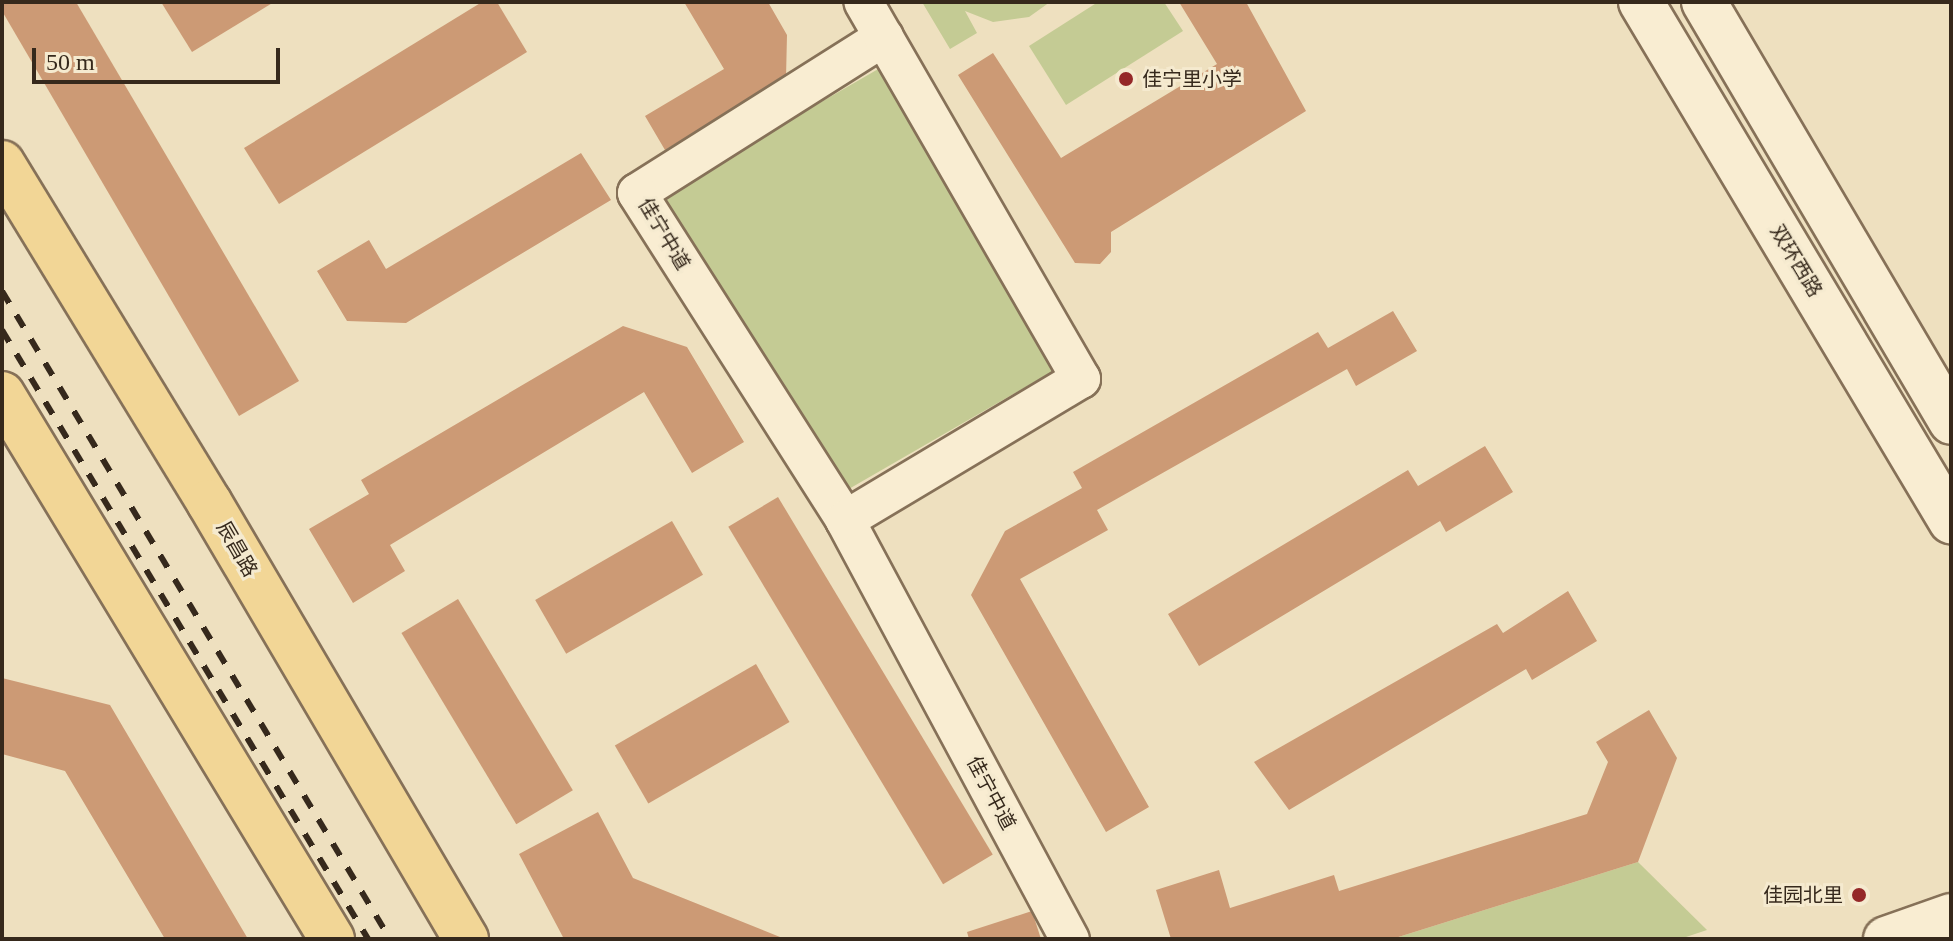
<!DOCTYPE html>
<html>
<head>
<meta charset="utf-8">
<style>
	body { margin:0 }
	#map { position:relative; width:1953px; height:941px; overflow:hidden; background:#eee0bf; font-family:"Times New Roman","Noto Sans SC",serif }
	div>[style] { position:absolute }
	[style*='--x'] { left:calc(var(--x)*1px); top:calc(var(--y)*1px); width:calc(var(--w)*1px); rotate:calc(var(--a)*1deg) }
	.green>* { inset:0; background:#c4cb94; transform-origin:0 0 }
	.building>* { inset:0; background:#cc9a75; transform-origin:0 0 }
	.roads { filter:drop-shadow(2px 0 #867158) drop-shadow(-2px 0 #867158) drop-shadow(0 2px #867158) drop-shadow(0 -2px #867158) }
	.street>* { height:38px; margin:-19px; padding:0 19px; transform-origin:19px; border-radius:19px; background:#f9edd2 }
	.secondary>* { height:44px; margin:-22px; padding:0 22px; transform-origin:22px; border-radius:22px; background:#f9edd2 }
	.primary>* { height:44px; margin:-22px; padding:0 22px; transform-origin:22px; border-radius:22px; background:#f2d696 }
	.rail>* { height:6px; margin-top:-3px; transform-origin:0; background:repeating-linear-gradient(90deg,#36291c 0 14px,transparent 0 28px) }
	.dots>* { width:22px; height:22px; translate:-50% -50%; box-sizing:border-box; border:4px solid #f5eacf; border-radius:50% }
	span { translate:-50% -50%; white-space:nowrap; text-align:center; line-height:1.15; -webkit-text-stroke:6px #f5eacf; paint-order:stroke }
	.poi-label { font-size:20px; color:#36291c }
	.left { translate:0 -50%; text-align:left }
	.right { translate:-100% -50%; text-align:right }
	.street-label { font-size:20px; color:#36291c }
	.frame { position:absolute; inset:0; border:4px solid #36291c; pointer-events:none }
	.scale { position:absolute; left:32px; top:48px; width:248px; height:36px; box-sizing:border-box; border:4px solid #36291c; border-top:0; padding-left:10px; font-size:24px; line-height:28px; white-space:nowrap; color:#36291c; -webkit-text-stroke:6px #f5eacf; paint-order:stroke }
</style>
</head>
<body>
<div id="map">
	<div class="green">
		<div style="clip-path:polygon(922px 2px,1050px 2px,1029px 17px,993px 22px,965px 11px,977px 33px,950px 49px)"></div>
		<div style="clip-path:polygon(1098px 2px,1164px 2px,1183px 31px,1066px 105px,1029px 46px)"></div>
		<div style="left:880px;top:68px;width:349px;height:252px;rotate:60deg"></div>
		<div style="clip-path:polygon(1638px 862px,1707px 930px,1680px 939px,1392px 939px)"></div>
	</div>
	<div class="building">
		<div style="clip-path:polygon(2px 2px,76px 2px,299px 381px,239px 416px,2px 11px)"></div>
		<div style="clip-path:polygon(161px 2px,274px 2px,192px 52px)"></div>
		<div style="clip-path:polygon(482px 2px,497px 2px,527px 52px,279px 204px,244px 148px)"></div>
		<div style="clip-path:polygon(684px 2px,768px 2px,787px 35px,786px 78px,665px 150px,645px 116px,724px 69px)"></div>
		<div style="clip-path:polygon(1179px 2px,1246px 2px,1306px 111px,1111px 232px,1111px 252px,1100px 264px,1075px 263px,958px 75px,993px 53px,1061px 158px,1217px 64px)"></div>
		<div style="clip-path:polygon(581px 153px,611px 200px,406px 323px,347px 321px,317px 271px,369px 240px,386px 269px)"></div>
		<div style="clip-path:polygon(1393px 311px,1417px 351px,1356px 386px,1347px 369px,1097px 510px,1108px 530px,1020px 579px,1149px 807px,1106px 832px,971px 595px,1005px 531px,1082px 488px,1073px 472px,1318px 332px,1328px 348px)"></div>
		<div style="clip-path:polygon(623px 326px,687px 347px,744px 442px,692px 473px,644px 392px,390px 545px,405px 571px,353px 603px,309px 529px,369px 494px,361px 480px)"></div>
		<div style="clip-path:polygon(1485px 446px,1513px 492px,1446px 532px,1440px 521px,1199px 666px,1168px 614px,1408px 470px,1418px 486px)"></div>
		<div style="left:778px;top:497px;width:417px;height:58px;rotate:59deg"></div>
		<div style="left:672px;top:521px;width:62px;height:158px;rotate:60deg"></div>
		<div style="clip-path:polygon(1568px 591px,1597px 641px,1532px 680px,1526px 669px,1289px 810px,1254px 762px,1497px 624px,1503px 633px)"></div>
		<div style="left:458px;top:599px;width:223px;height:66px;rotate:59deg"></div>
		<div style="left:756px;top:664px;width:67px;height:163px;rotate:60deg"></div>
		<div style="clip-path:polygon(2px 678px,110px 705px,248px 939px,165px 939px,65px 771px,2px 754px)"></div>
		<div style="clip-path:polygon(1649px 710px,1677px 758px,1638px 862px,1392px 939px,1171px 939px,1156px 890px,1219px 870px,1230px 908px,1334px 875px,1339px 891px,1587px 814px,1608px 762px,1596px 742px)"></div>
		<div style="clip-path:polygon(598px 812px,633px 878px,785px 939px,564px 939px,519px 854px)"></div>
		<div style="clip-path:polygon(1032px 911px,1041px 939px,969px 939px,967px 932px)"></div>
	</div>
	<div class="roads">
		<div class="street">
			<div style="--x:884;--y:37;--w:292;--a:147.7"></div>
			<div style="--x:637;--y:193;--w:388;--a:57.5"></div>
			<div style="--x:845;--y:520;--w:476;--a:61.8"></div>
			<div style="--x:845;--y:520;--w:275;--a:-30.9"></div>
			<div style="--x:1081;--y:379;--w:435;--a:-120"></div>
		</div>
		<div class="secondary">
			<div style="--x:1641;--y:2;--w:605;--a:59.15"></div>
			<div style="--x:1704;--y:2;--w:487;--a:59.5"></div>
			<div style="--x:1886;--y:939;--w:69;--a:-19.5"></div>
		</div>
		<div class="primary">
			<div style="--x:2;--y:163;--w:397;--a:58.6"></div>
			<div style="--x:209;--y:502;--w:507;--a:59.54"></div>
			<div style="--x:2;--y:394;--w:637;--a:58.8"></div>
		</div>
	</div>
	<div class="rail">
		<div style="--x:2;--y:291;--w:755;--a:59.09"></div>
		<div style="--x:2;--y:330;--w:711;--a:58.99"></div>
	</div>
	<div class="dots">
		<div style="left:1126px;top:79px;background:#952828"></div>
		<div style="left:1859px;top:895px;background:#952828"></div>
	</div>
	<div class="poi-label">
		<span class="left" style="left:1142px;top:79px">佳宁里小学</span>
		<span class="right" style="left:1843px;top:895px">佳园北里</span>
	</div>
	<div class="street-label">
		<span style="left:664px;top:234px;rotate:59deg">佳宁中道</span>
		<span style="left:1796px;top:261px;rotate:59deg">双环西路</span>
		<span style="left:237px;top:549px;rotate:60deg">辰昌路</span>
		<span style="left:991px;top:793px;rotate:62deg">佳宁中道</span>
	</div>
	<div class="frame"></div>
	<div class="scale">50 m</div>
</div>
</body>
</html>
